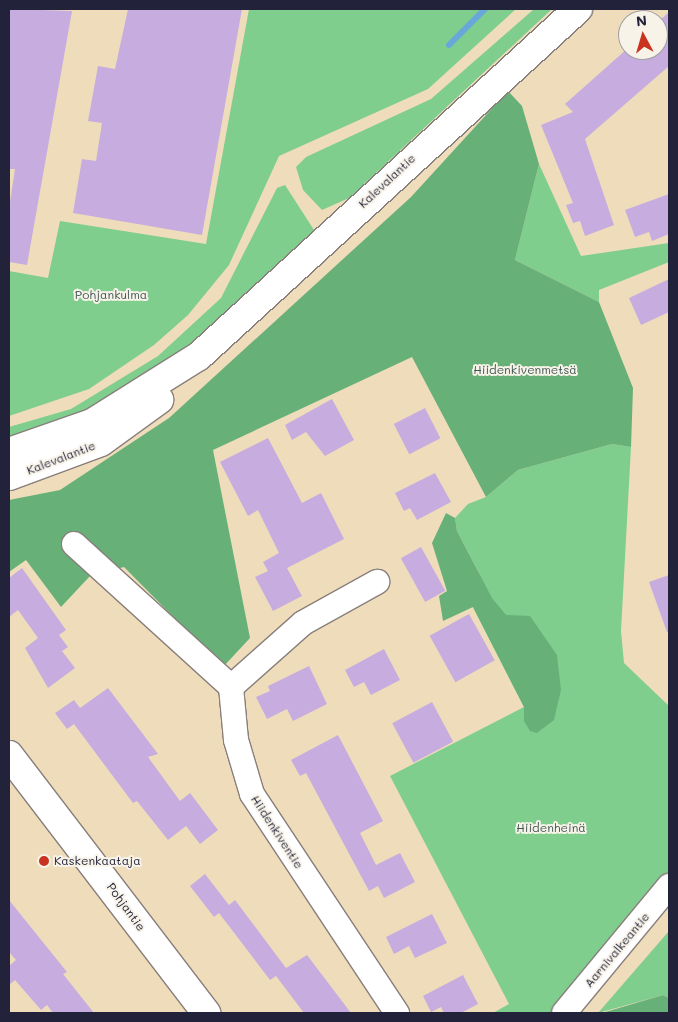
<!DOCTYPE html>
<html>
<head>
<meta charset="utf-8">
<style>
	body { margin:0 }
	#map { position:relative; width:678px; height:1022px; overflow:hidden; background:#efdcbb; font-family:Mali,sans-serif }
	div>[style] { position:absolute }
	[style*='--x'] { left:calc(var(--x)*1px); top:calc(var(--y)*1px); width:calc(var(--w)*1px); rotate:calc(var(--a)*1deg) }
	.green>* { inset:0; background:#7fce8e }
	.forest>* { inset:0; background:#67b179 }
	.stream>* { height:6px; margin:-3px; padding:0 3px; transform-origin:3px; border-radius:3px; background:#67a7da }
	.building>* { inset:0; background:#c7addf; transform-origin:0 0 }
	.roads { filter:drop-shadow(1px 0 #887f7b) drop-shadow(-1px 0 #887f7b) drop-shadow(0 1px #887f7b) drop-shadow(0 -1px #887f7b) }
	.street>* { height:24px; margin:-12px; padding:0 12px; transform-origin:12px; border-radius:12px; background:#fff }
	.secondary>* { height:28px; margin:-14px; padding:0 14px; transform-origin:14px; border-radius:14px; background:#fff }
	.dots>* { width:14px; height:14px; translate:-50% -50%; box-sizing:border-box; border:2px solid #f7f3e8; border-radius:50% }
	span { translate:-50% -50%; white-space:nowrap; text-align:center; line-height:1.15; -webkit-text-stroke:4px #f7f3e8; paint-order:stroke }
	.street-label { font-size:12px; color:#22223b }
	.park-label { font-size:12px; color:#3e5654 }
	.poi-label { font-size:12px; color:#22223b }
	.left { translate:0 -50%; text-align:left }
	.frame { position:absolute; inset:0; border:10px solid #22223b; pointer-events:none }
	.north { position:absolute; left:618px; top:10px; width:50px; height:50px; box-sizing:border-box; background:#f7f3e8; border:1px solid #a29fa3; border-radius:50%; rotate:354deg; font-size:14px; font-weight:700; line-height:20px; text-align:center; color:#22223b }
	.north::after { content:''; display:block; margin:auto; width:18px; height:22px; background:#c8321e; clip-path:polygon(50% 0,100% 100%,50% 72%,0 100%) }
</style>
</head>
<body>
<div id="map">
	<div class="green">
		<div style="clip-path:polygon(249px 9px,516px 9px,428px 89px,279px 156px,229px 265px,188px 315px,154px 345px,89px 389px,9px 416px,9px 271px,48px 278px,60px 221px,206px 244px)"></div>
		<div style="clip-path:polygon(534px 9px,552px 9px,349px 198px,322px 210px,303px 190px,296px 167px,306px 157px,431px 99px)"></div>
		<div style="clip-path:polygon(539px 164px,581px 256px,669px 243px,669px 262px,599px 290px,599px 302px,515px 260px)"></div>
		<div style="clip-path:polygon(285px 185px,314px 230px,200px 340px,101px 405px,50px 426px,9px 436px,9px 427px,71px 409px,158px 356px,221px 298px,277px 188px)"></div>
		<div style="clip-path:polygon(612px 444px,631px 447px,621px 631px,624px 663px,669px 706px,669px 871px,550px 1013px,493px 1013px,509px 1004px,390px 776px,524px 707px,460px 582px,479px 573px,457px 531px,455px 518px,468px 504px,486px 497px,518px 470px)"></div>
		<div style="clip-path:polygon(669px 931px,669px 998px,663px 995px,598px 1013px)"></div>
	</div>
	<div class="forest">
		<div style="clip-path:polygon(508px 91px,522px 106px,539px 164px,515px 260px,599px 302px,633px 388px,631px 447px,612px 444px,518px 470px,486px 497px,412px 357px,213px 450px,250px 638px,223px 667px,124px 567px,90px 576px,61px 607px,26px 560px,9px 572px,9px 500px,60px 490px,169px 418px,411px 197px)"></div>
		<div style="clip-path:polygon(446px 513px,455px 518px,457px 531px,492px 598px,506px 615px,530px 616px,557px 655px,561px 690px,554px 720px,537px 733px,530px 731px,524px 721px,524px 707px,473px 607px,443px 621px,439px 596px,447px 591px,432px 543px)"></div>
		<div style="clip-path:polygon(663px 995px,669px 998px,669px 1013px,602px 1013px)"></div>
	</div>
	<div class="stream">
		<div style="--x:449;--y:45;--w:51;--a:-45"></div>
	</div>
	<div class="building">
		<div style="clip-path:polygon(9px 9px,72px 11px,27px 265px,9px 262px,9px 208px,15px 169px,9px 169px)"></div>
		<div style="clip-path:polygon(128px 9px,242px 9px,202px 235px,73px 213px,82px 159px,96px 161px,102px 123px,88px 121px,98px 66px,115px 69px)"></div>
		<div style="clip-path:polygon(669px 12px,669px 66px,585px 139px,614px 225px,585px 236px,580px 221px,573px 223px,566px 205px,573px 203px,541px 125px,573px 112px,565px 104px,628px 48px,658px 50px,658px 22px)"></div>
		<div style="clip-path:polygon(669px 194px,669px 234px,652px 241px,649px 232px,635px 237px,625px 210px)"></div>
		<div style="clip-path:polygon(669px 279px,669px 312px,641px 325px,629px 298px)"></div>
		<div style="clip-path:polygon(332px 399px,354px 440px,325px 456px,306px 432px,292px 440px,285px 425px)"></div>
		<div style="left:425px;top:408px;width:34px;height:35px;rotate:63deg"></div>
		<div style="clip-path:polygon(268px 438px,302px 503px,321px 493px,344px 539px,287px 568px,302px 596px,273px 611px,255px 577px,268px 571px,263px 562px,279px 553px,258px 510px,248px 516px,220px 462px)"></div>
		<div style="clip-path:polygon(435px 473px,451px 502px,417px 520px,410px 508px,404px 511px,395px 493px)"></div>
		<div style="left:421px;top:547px;width:50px;height:23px;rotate:61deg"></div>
		<div style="clip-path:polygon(22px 568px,66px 630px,59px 635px,68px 647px,62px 651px,75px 668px,48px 688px,25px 648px,38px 638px,18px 610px,9px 617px,9px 578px)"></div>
		<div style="clip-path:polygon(669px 575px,669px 632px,667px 632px,649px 582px)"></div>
		<div style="left:469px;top:614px;width:53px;height:45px;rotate:61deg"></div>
		<div style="clip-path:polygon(384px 649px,400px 680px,371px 695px,364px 682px,354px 687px,345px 670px)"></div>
		<div style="clip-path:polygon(309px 666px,327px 704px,293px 721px,287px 709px,267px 719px,256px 697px,270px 691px,268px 686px)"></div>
		<div style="clip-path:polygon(108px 688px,158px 754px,148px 757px,180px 801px,190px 793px,218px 830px,200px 844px,186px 826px,168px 840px,137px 801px,133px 803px,74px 724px,67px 729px,55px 713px,74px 700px,80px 708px)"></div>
		<div style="left:432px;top:702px;width:45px;height:45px;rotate:62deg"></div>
		<div style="clip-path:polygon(338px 735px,383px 821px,360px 833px,376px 865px,400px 853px,415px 882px,384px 898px,378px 886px,369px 891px,306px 773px,300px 776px,291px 760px)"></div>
		<div style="clip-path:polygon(205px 874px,229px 905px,235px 900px,286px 968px,307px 955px,351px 1013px,304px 1013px,276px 976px,270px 980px,219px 913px,214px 917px,190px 886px)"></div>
		<div style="clip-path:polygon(9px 900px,67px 972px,63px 974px,94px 1013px,53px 1013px,47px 1005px,41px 1010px,15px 980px,9px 985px,9px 966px,16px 960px,9px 952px)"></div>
		<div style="clip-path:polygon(432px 914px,447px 943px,415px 958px,409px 946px,394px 954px,386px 937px)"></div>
		<div style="clip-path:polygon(463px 975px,478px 1004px,461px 1013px,444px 1013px,441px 1007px,431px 1012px,423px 996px)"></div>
	</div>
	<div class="roads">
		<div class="street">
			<div style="--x:74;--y:544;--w:212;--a:42.3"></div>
			<div style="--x:231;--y:687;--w:53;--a:84.6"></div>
			<div style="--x:236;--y:740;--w:56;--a:73.5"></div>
			<div style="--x:252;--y:794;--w:263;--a:56.5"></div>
			<div style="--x:231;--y:687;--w:96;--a:-41.6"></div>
			<div style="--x:303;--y:623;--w:85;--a:-29"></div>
			<div style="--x:564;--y:1013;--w:165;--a:-50.4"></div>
		</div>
		<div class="secondary">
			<div style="--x:9;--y:452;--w:88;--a:-19.3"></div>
			<div style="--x:92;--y:423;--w:126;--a:-32.1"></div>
			<div style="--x:199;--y:356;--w:514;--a:-42.48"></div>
			<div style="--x:9;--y:476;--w:98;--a:-20.3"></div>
			<div style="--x:101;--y:442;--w:72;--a:-35.9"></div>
			<div style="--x:9;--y:755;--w:325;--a:52.6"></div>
		</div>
	</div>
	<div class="dots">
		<div style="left:44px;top:861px;background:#c8321e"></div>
	</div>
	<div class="street-label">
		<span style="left:387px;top:181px;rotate:-43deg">Kalevalantie</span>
		<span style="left:61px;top:458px;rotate:-21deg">Kalevalantie</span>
		<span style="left:277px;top:832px;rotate:57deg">Hiidenkiventie</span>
		<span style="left:126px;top:907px;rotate:54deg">Pohjantie</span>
		<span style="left:617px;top:950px;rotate:-50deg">Aarnivalkeantie</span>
	</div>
	<div class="park-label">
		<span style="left:111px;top:295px">Pohjankulma</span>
		<span style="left:525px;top:370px">Hiidenkivenmetsä</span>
		<span style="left:551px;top:828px">Hiidenheinä</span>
	</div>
	<div class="poi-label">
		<span class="left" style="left:54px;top:861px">Kaskenkaataja</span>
	</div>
	<div class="frame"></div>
	<div class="north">N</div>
</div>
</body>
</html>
